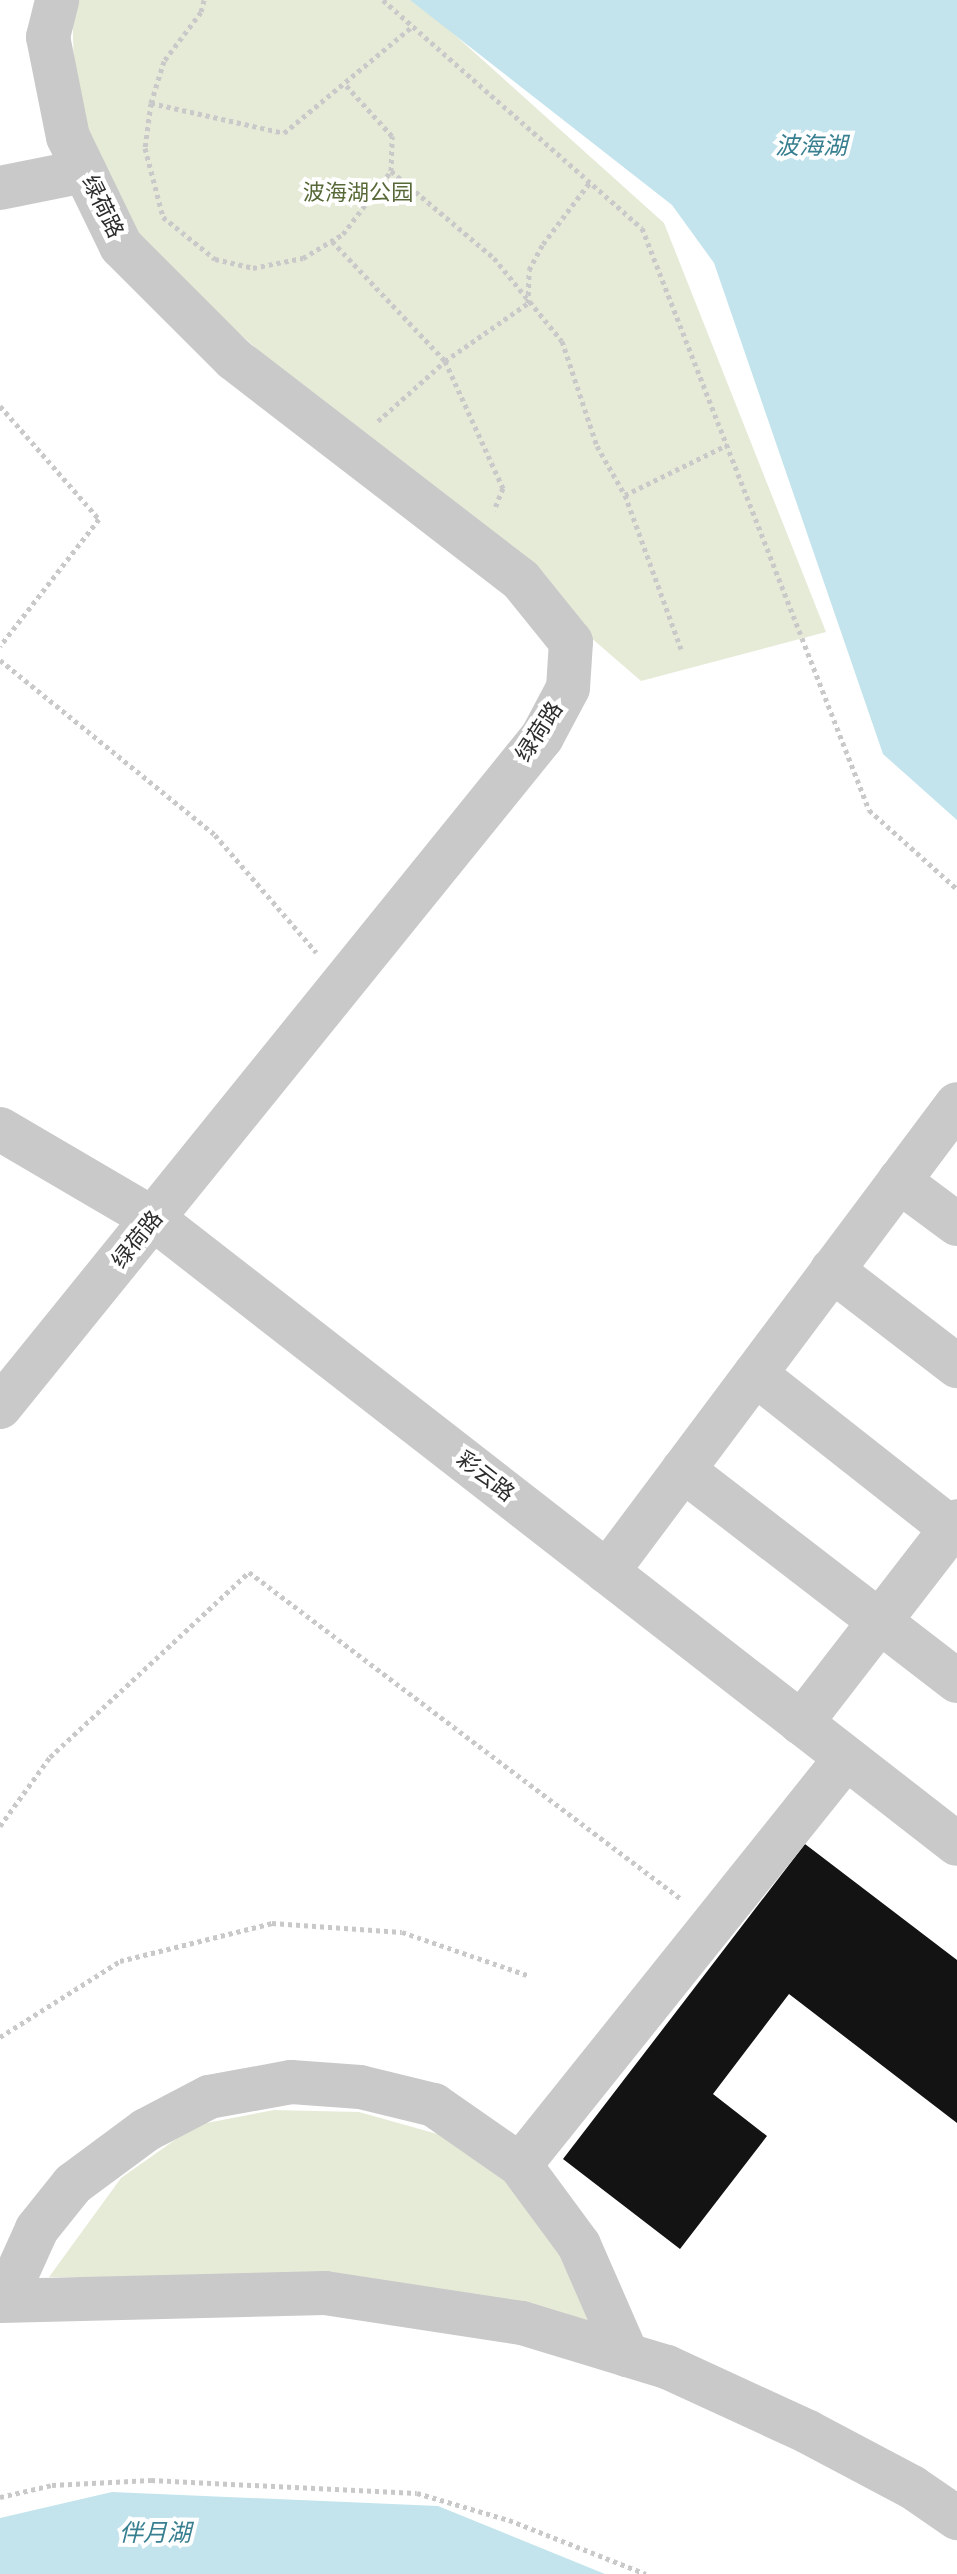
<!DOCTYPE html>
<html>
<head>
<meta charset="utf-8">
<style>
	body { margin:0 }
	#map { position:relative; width:957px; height:2574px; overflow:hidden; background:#fff; font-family:"Source Sans 3","Noto Sans SC",sans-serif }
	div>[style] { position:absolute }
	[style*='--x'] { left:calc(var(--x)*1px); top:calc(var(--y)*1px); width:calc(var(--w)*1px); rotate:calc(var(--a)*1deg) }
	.green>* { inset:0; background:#e6ebd8 }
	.water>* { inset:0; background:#c3e4ec }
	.building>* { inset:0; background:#131313 }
	.path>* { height:5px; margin-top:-2.5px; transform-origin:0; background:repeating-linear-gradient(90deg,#c9c9c9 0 4px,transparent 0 8px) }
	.minor>* { height:44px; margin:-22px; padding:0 22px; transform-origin:22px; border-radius:22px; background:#c9c9c9 }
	span { translate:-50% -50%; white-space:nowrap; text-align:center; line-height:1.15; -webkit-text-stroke:8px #fff; paint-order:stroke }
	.park-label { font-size:22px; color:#586938 }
	.street-label { font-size:22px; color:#2c2c2c }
	.water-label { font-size:24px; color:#387f90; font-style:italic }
</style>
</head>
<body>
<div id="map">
	<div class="green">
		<div style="clip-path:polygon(72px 0,416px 0,664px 223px,826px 632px,641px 681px,222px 319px,131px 231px,75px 105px)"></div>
		<div style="clip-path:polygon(274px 2110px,359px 2112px,441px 2135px,507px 2179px,545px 2220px,608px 2337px,216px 2277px,49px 2277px,121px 2178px,196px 2125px)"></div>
	</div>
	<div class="water">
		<div style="clip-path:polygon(410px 0,957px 0,957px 820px,883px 754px,714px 263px,672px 205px)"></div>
		<div style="clip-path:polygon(112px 2492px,438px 2506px,605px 2574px,0 2574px,0 2518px)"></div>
	</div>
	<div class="building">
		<div style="clip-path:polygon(805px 1844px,957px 1960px,957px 2123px,789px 1994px,713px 2094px,767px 2136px,680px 2249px,563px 2159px)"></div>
	</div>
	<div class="path">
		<div style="--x:204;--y:0;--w:12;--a:104"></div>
		<div style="--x:201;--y:12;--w:61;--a:127.1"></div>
		<div style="--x:164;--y:61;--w:44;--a:107.2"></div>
		<div style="--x:151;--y:103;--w:45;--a:97.6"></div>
		<div style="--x:145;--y:148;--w:71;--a:75.4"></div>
		<div style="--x:163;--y:217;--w:67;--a:38.9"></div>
		<div style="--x:215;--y:259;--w:39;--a:13"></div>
		<div style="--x:253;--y:268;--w:51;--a:-11.3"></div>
		<div style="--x:303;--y:258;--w:47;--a:-31"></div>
		<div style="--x:343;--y:234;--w:79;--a:-52.7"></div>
		<div style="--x:391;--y:171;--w:35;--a:-88"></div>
		<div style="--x:392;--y:136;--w:72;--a:-132.2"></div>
		<div style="--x:383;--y:0;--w:345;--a:41.4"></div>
		<div style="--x:642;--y:228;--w:625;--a:68.69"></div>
		<div style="--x:869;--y:810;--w:118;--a:41.9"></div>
		<div style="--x:151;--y:103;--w:136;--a:12.7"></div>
		<div style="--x:284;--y:133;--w:168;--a:-39.7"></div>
		<div style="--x:391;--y:171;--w:135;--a:40.2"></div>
		<div style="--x:494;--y:258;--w:107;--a:50.7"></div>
		<div style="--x:562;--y:341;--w:111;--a:71.6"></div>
		<div style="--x:597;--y:446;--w:56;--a:60.3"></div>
		<div style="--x:625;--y:495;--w:164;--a:70"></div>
		<div style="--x:332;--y:241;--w:165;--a:46.7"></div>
		<div style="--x:445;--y:361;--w:140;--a:65.5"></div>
		<div style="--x:503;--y:488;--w:24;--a:112"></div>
		<div style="--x:0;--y:406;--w:150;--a:48.8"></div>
		<div style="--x:99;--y:519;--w:161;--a:127.9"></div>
		<div style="--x:378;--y:421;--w:90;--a:-41.8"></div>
		<div style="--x:445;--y:361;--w:101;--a:-34.9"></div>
		<div style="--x:528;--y:303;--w:33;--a:-88"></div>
		<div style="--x:529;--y:270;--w:30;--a:-62"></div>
		<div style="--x:543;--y:244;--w:78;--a:-52.8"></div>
		<div style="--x:625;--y:495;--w:114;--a:-26.1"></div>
		<div style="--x:0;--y:660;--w:277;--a:39.1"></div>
		<div style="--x:215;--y:835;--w:155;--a:49.2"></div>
		<div style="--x:0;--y:1826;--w:85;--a:-54.1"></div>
		<div style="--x:50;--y:1757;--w:272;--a:-42.9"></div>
		<div style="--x:249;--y:1572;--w:542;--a:37.12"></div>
		<div style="--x:0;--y:2037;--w:142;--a:-32.3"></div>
		<div style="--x:120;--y:1961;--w:157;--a:-14"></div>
		<div style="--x:272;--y:1923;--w:130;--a:4"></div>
		<div style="--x:402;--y:1932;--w:135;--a:19"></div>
		<div style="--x:0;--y:2497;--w:53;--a:-13"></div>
		<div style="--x:52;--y:2485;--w:99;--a:-2.9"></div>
		<div style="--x:151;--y:2480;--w:266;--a:2.8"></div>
		<div style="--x:417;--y:2493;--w:96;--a:16.4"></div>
		<div style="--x:509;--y:2520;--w:147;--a:21.5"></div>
	</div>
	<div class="minor">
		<div style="--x:0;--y:188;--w:86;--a:-11.4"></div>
		<div style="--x:0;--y:1129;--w:180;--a:30.4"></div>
		<div style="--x:155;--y:1220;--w:1016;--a:37.88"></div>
		<div style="--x:899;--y:1181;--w:72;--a:36.6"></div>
		<div style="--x:832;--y:1270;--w:158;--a:37.5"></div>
		<div style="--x:755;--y:1374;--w:257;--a:38.2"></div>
		<div style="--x:0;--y:1407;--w:862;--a:-51.03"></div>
		<div style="--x:542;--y:737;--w:55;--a:-62"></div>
		<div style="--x:568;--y:688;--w:46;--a:-86.3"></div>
		<div style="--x:571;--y:642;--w:80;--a:-128.9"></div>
		<div style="--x:521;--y:580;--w:362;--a:-142.4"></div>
		<div style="--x:234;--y:359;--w:160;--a:-135"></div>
		<div style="--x:121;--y:246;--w:121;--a:-115.9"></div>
		<div style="--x:68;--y:137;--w:102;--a:-101.3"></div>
		<div style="--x:48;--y:37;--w:38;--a:-76"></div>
		<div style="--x:683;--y:1470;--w:346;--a:37.6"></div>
		<div style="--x:607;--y:1572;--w:584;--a:-53.21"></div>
		<div style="--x:801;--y:1723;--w:255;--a:-52.3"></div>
		<div style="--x:520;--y:2165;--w:521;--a:-51.31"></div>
		<div style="--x:0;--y:2301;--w:325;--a:-1.4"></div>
		<div style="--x:325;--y:2293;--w:199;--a:8.7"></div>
		<div style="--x:522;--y:2323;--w:110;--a:16.9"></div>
		<div style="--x:627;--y:2355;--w:120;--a:-113.6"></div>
		<div style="--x:579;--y:2245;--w:99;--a:-126.4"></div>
		<div style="--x:520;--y:2165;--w:105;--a:-145.1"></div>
		<div style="--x:434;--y:2105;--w:76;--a:-166.3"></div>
		<div style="--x:360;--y:2087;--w:69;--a:-175.9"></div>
		<div style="--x:291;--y:2082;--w:83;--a:169.6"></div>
		<div style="--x:209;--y:2097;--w:71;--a:152.4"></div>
		<div style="--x:146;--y:2130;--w:91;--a:143.5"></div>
		<div style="--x:73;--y:2184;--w:58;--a:128.7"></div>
		<div style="--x:37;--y:2229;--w:78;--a:114.3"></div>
		<div style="--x:627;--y:2355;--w:42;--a:16.7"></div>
		<div style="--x:667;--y:2367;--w:155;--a:24.7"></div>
		<div style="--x:808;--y:2432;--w:118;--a:27.9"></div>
		<div style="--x:912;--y:2487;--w:55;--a:34.6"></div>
	</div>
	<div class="park-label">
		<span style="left:358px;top:194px">波海湖公园</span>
	</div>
	<div class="street-label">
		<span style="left:102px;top:207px;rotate:64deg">绿荷路</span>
		<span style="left:540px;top:732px;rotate:-57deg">绿荷路</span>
		<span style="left:138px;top:1240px;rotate:-51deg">绿荷路</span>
		<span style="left:485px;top:1477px;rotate:38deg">彩云路</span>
	</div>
	<div class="water-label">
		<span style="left:811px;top:147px">波海湖</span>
		<span style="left:155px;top:2534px">伴月湖</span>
	</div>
</div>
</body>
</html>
